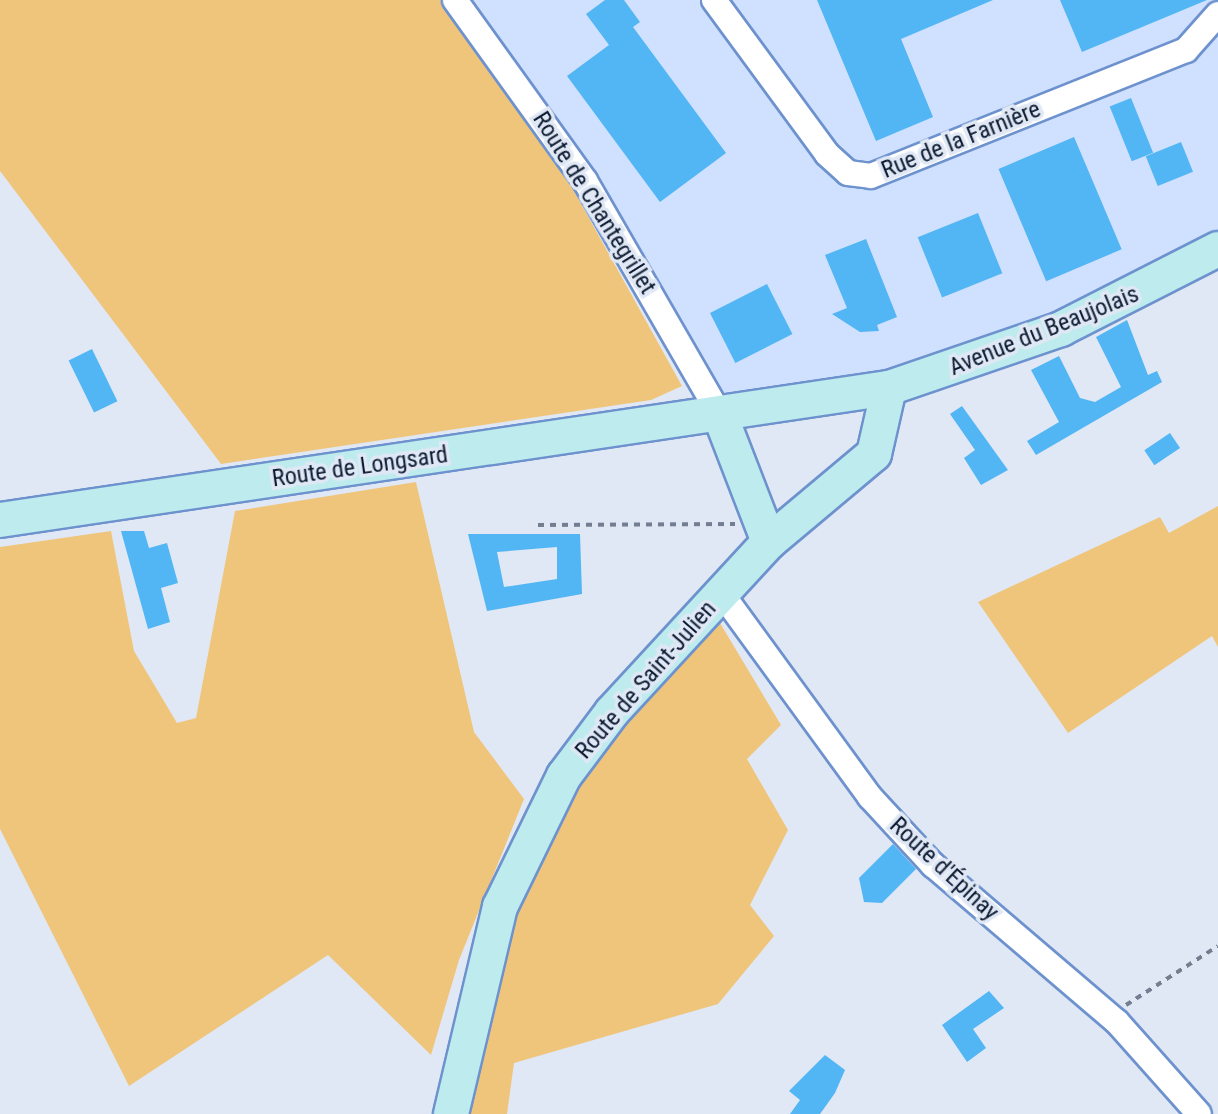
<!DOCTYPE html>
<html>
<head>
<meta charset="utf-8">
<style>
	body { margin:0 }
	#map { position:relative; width:1218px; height:1114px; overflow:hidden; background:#e0e8f5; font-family:"Roboto Condensed",sans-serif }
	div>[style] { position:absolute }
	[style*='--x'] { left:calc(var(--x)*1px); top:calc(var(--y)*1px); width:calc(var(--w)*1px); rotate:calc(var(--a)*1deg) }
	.built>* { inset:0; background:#cfe1fe }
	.green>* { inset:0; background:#efc57c }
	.building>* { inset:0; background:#52b5f4; transform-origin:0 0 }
	.path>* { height:4px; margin-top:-2px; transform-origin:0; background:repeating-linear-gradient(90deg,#737e90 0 6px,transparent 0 12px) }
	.roads { filter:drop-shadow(2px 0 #6d92ce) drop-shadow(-2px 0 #6d92ce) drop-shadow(0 2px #6d92ce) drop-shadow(0 -2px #6d92ce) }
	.street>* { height:24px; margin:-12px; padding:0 12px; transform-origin:12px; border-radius:12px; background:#fff }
	.secondary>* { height:34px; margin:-17px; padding:0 17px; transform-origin:17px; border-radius:17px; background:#beebed }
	span { translate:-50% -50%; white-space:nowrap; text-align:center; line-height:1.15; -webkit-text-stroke:7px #e0e8f5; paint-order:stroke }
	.street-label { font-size:24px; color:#0d1b32 }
</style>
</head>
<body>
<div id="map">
	<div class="built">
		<div style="clip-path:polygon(467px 0,1218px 0,1218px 245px,1077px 307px,900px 367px,720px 393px,574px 142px)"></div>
	</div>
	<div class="green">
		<div style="clip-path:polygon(0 0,444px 0,558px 162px,682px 386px,651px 400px,221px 464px,0 171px)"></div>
		<div style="clip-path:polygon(416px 482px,474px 732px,524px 799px,459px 960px,431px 1055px,328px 955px,129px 1086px,0 829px,0 547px,111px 531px,134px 651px,177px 723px,196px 718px,235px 511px)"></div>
		<div style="clip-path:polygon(1218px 506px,1218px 647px,1212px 636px,1068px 733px,978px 602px,1160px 517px,1169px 533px)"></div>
		<div style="clip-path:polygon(720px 623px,781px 725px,747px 759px,788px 830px,750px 905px,774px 936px,718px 1004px,514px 1063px,507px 1114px,466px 1114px,504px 933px,570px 785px)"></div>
	</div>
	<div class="building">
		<div style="clip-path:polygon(605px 0,624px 0,640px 22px,633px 27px,726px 153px,660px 202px,567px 76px,609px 45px,586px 14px)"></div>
		<div style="clip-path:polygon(817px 0,993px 0,901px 39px,933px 117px,876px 141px)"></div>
		<div style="clip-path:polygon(1060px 0,1207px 0,1082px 52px)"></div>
		<div style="left:1131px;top:98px;width:59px;height:23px;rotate:68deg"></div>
		<div style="left:1074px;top:137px;width:122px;height:82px;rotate:67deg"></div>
		<div style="left:1181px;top:142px;width:32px;height:38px;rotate:68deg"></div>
		<div style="left:978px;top:213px;width:65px;height:65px;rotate:68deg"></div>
		<div style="clip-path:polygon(866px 239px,897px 317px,877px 325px,879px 331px,860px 332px,832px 314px,847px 308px,825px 255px)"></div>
		<div style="left:767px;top:284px;width:56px;height:64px;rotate:63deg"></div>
		<div style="clip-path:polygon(1127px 320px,1148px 375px,1157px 371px,1162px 382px,1036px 455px,1027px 441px,1059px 422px,1031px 370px,1059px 356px,1080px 398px,1095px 402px,1121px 387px,1096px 337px)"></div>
		<div style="left:92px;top:349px;width:58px;height:26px;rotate:64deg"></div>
		<div style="clip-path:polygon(962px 406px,1008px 470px,981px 485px,964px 458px,975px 450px,950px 414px)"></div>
		<div style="left:1170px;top:433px;width:18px;height:31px;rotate:56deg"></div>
		<div style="clip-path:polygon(121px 531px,144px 531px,149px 548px,167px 543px,178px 583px,161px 588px,170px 622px,148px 629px)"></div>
		<div style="clip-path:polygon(evenodd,468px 534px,580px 534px,582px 594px,487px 611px,468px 534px,557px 547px,557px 579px,504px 587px,497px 552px,557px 547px)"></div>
		<div style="clip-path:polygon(893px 844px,916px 869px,882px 903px,864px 902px,859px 878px)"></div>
		<div style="clip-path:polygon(989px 991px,1004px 1008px,973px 1029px,986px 1048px,967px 1062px,942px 1025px)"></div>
		<div style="clip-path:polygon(825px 1055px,845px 1070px,835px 1093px,820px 1114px,790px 1114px,800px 1100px,789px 1091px)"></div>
	</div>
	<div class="path">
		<div style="--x:538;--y:525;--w:197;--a:-0.3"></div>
		<div style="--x:1126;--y:1005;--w:109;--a:-32.7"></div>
	</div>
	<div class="roads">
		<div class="street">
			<div style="--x:455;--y:0;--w:223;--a:54.3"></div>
			<div style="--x:585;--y:181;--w:270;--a:60"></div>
			<div style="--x:714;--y:0;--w:191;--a:53.7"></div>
			<div style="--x:827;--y:154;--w:28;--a:42"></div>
			<div style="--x:848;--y:173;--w:23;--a:7"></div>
			<div style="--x:871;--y:176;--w:339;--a:-21.8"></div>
			<div style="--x:1186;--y:50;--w:48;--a:-48.4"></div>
			<div style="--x:722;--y:594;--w:251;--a:53.9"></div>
			<div style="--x:870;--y:797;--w:93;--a:47.2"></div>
			<div style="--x:933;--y:865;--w:242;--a:40.5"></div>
			<div style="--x:1117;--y:1022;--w:123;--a:48.3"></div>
		</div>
		<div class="secondary">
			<div style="--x:720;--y:415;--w:136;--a:68.9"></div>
			<div style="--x:0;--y:520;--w:899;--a:-8.45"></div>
			<div style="--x:889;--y:388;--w:182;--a:-18.9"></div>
			<div style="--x:1061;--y:329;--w:176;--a:-27"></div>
			<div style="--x:451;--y:1114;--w:213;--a:-76.7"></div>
			<div style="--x:500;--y:907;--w:146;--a:-64"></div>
			<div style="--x:564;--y:776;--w:80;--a:-53.1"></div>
			<div style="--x:612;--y:712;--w:231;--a:-47.3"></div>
			<div style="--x:769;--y:542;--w:137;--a:-40"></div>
			<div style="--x:874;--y:454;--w:68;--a:-77.2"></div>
		</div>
	</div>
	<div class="street-label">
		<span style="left:961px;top:140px;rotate:-22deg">Rue de la Farnière</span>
		<span style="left:594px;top:203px;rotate:58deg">Route de Chantegrillet</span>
		<span style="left:1044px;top:331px;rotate:-22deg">Avenue du Beaujolais</span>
		<span style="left:360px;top:467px;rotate:-8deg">Route de Longsard</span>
		<span style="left:646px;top:680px;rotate:-49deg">Route de Saint-Julien</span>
		<span style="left:944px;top:869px;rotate:43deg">Route d'Épinay</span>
	</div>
</div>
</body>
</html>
